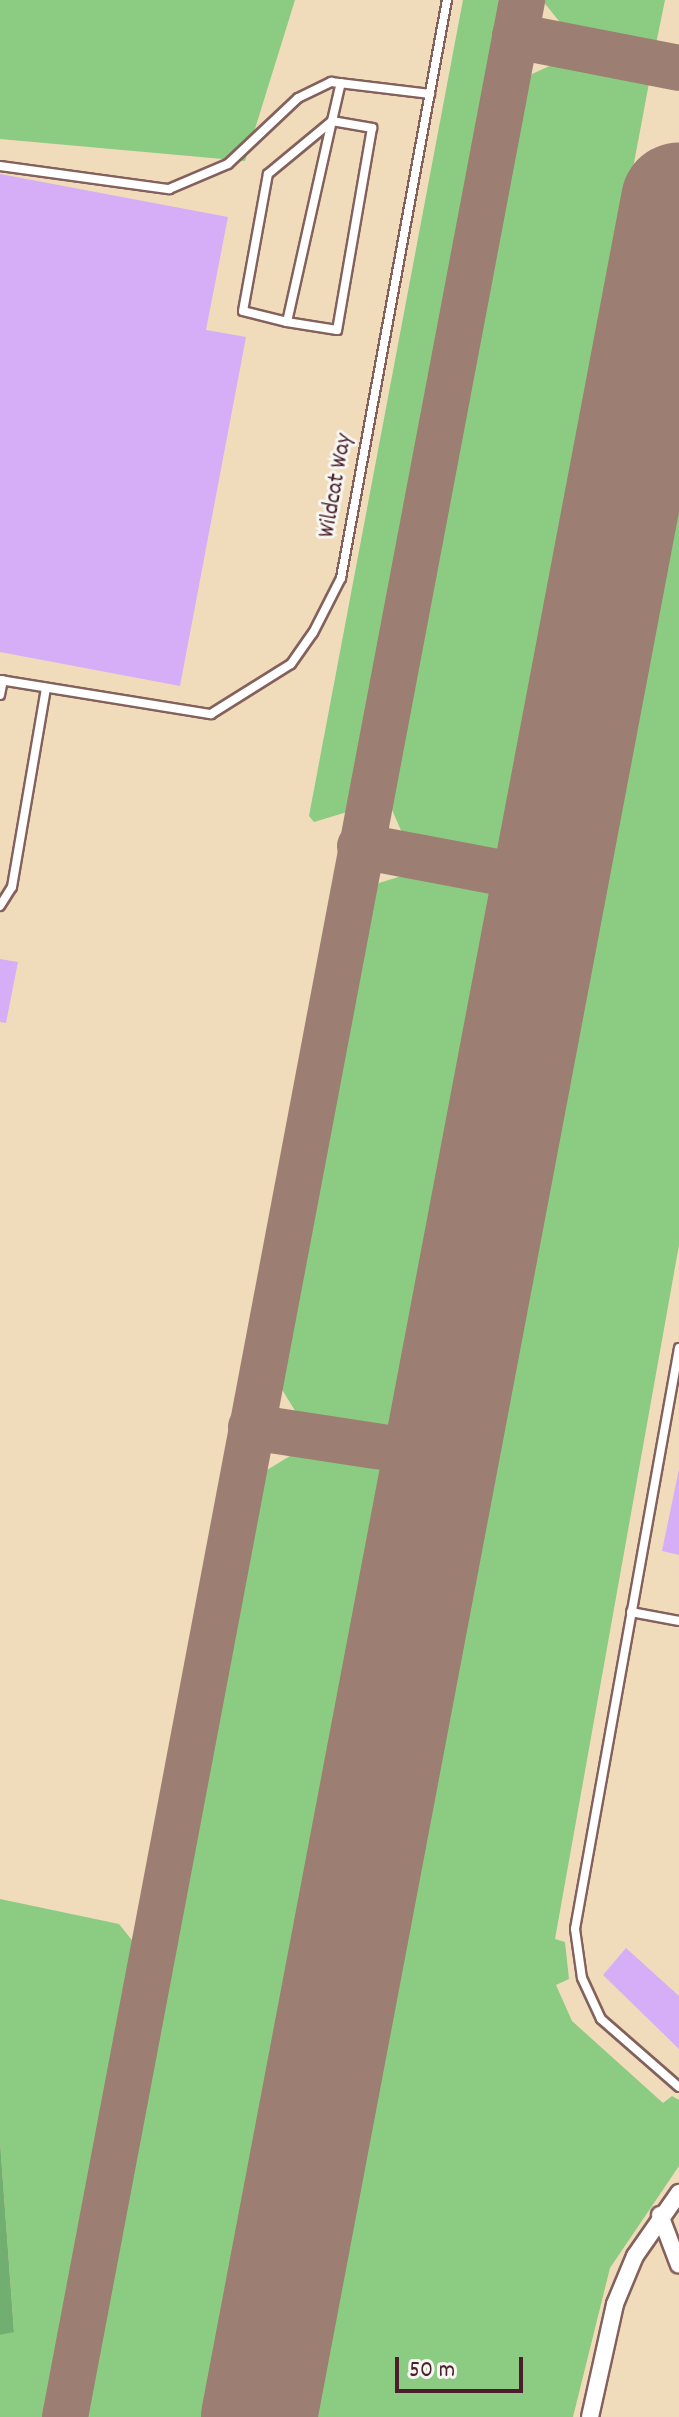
<!DOCTYPE html>
<html>
<head>
<meta charset="utf-8">
<style>
	body { margin:0 }
	#map { position:relative; width:679px; height:2417px; overflow:hidden; background:#f0dcbb; font-family:Dekko,sans-serif }
	div>[style] { position:absolute }
	[style*='--x'] { left:calc(var(--x)*1px); top:calc(var(--y)*1px); width:calc(var(--w)*1px); rotate:calc(var(--a)*1deg) }
	.green>* { inset:0; background:#8ccb82 }
	.forest>* { inset:0; background:#71af70 }
	.taxiway>* { height:46px; margin:-23px; padding:0 23px; transform-origin:23px; border-radius:23px; background:#9d7e73 }
	.runway>* { height:116px; margin:-58px; padding:0 58px; transform-origin:58px; border-radius:58px; background:#9d7e73 }
	.building>* { inset:0; background:#d5aef7 }
	.roads { filter:drop-shadow(2px 0 #84615d) drop-shadow(-2px 0 #84615d) drop-shadow(0 2px #84615d) drop-shadow(0 -2px #84615d) }
	.service>* { height:8px; margin:-4px; padding:0 4px; transform-origin:4px; border-radius:4px; background:#fff }
	.minor>* { height:16px; margin:-8px; padding:0 8px; transform-origin:8px; border-radius:8px; background:#fff }
	span { translate:-50% -50%; white-space:nowrap; text-align:center; line-height:1.15; -webkit-text-stroke:6px #f6f6f2; paint-order:stroke }
	.street-label { font-size:24px; color:#4a1f2b }
	.scale { position:absolute; left:395px; top:2357px; width:128px; height:36px; box-sizing:border-box; border:4px solid #4a1f2b; border-top:0; padding-left:10px; font-size:24px; line-height:28px; white-space:nowrap; color:#4a1f2b; -webkit-text-stroke:6px #f6f6f2; paint-order:stroke }
</style>
</head>
<body>
<div id="map">
	<div class="green">
		<div style="clip-path:polygon(0 0,295px 0,245px 161px,0 139px)"></div>
		<div style="clip-path:polygon(463px 0,509px 0,362px 789px,347px 812px,314px 822px,309px 816px)"></div>
		<div style="clip-path:polygon(542px 0,665px 0,656px 44px,646px 46px,567px 31px)"></div>
		<div style="clip-path:polygon(554px 64px,649px 83px,505px 849px,485px 855px,403px 835px,386px 796px,519px 99px,532px 74px)"></div>
		<div style="clip-path:polygon(679px 451px,679px 1245px,555px 1939px,565px 1942px,569px 1979px,556px 1985px,572px 2021px,663px 2103px,672px 2096px,679px 2100px,679px 2166px,610px 2268px,573px 2417px,308px 2417px)"></div>
		<div style="clip-path:polygon(408px 874px,496px 892px,396px 1428px,378px 1433px,297px 1414px,275px 1378px,364px 907px,379px 883px)"></div>
		<div style="clip-path:polygon(300px 1450px,387px 1472px,209px 2417px,83px 2417px,257px 1476px)"></div>
		<div style="clip-path:polygon(0 1899px,119px 1924px,143px 1954px,55px 2417px,0 2417px,0 2335px,14px 2331px,0 2141px)"></div>
	</div>
	<div class="forest">
		<div style="clip-path:polygon(0 2141px,14px 2332px,0 2335px)"></div>
	</div>
	<div class="taxiway">
		<div style="--x:515;--y:36;--w:167;--a:11"></div>
		<div style="--x:360;--y:846;--w:193;--a:10.7"></div>
		<div style="--x:251;--y:1427;--w:192;--a:8.7"></div>
		<div style="--x:65;--y:2417;--w:2460;--a:-79.29"></div>
	</div>
	<div class="runway">
		<div style="--x:259;--y:2417;--w:2256;--a:-79.27"></div>
	</div>
	<div class="building">
		<div style="clip-path:polygon(0 174px,228px 217px,206px 330px,246px 337px,180px 686px,0 652px)"></div>
		<div style="clip-path:polygon(0 959px,18px 962px,6px 1023px,0 1022px)"></div>
		<div style="clip-path:polygon(679px 1469px,679px 1555px,662px 1551px)"></div>
		<div style="clip-path:polygon(626px 1948px,679px 1996px,679px 2049px,603px 1975px)"></div>
	</div>
	<div class="roads">
		<div class="service">
			<div style="--x:0;--y:166;--w:171;--a:7.8"></div>
			<div style="--x:169;--y:189;--w:64;--a:-23"></div>
			<div style="--x:228;--y:164;--w:96;--a:-43.3"></div>
			<div style="--x:298;--y:98;--w:37;--a:-26"></div>
			<div style="--x:331;--y:82;--w:100;--a:6.9"></div>
			<div style="--x:287;--y:322;--w:45;--a:-166"></div>
			<div style="--x:243;--y:311;--w:139;--a:-79.7"></div>
			<div style="--x:268;--y:174;--w:83;--a:-39.6"></div>
			<div style="--x:332;--y:121;--w:41;--a:9.9"></div>
			<div style="--x:372;--y:128;--w:205;--a:99.8"></div>
			<div style="--x:337;--y:330;--w:51;--a:-170.9"></div>
			<div style="--x:287;--y:322;--w:206;--a:-77.4"></div>
			<div style="--x:332;--y:121;--w:39;--a:-77"></div>
			<div style="--x:0;--y:680;--w:214;--a:9.2"></div>
			<div style="--x:211;--y:714;--w:94;--a:-32"></div>
			<div style="--x:291;--y:664;--w:38;--a:-55"></div>
			<div style="--x:313;--y:633;--w:62;--a:-63"></div>
			<div style="--x:341;--y:578;--w:588;--a:-79.61"></div>
			<div style="--x:0;--y:695;--w:15;--a:-79"></div>
			<div style="--x:0;--y:906;--w:22;--a:-58"></div>
			<div style="--x:12;--y:887;--w:202;--a:-80.3"></div>
			<div style="--x:679;--y:1348;--w:590;--a:100.15"></div>
			<div style="--x:575;--y:1929;--w:49;--a:81.9"></div>
			<div style="--x:582;--y:1978;--w:45;--a:65.1"></div>
			<div style="--x:601;--y:2019;--w:103;--a:41.1"></div>
			<div style="--x:631;--y:1612;--w:49;--a:10.6"></div>
		</div>
		<div class="minor">
			<div style="--x:660;--y:2215;--w:53;--a:69.2"></div>
			<div style="--x:590;--y:2417;--w:116;--a:-77.5"></div>
			<div style="--x:615;--y:2304;--w:52;--a:-67.4"></div>
			<div style="--x:635;--y:2256;--w:77;--a:-55.1"></div>
		</div>
	</div>
	<div class="street-label">
		<span style="left:337px;top:486px;rotate:-80deg">Wildcat Way</span>
	</div>
	<div class="scale">50 m</div>
</div>
</body>
</html>
